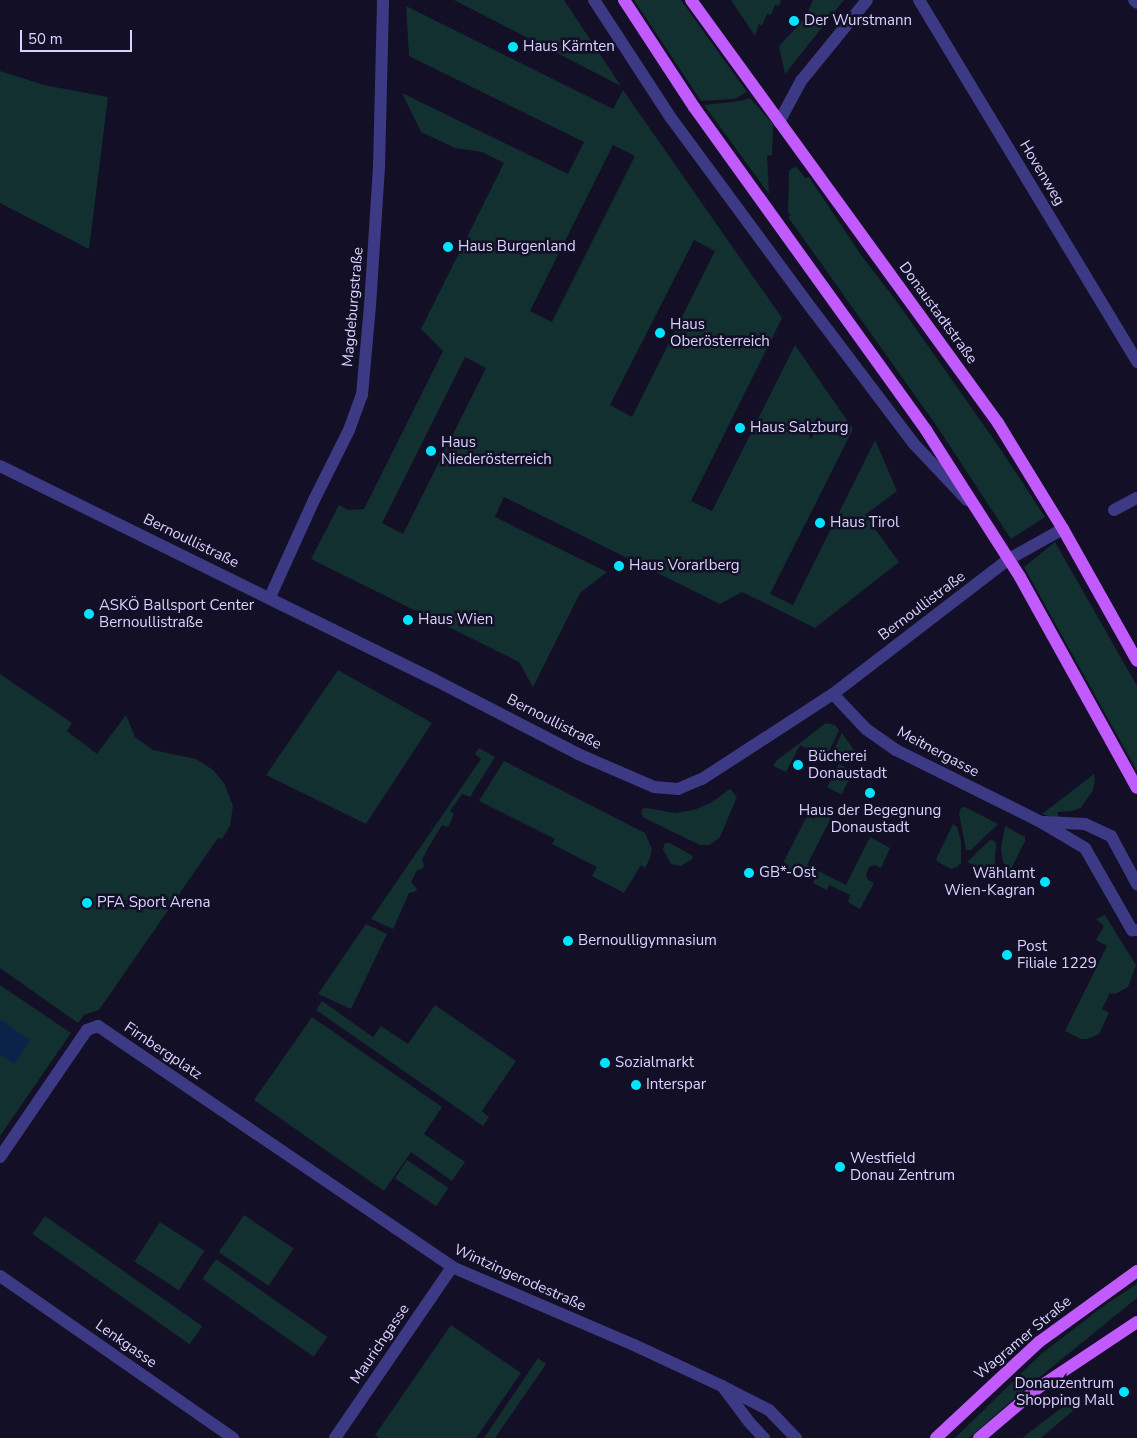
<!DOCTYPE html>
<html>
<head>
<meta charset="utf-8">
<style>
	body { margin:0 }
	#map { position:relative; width:1137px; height:1438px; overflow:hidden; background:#130f26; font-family:"Nunito Sans",sans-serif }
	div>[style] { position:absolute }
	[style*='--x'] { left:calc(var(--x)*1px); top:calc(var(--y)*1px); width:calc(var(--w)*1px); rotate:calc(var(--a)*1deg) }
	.green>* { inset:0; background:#12302f; transform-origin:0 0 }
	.water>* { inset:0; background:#0c2248 }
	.minor>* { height:12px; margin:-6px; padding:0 6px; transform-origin:6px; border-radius:6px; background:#3d3a85 }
	.tertiary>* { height:12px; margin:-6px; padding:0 6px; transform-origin:6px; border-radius:6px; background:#3d3a85 }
	.primary>* { height:12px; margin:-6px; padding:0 6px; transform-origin:6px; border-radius:6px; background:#c25bff }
	.dots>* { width:14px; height:14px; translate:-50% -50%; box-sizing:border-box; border:2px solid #130f26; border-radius:50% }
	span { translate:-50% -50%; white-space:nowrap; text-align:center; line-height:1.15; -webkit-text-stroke:5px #130f26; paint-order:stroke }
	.poi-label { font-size:15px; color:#d9d4ff }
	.left { translate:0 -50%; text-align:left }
	.right { translate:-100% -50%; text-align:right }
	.street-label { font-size:15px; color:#d9d4ff }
	.scale { position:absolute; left:20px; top:30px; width:112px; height:22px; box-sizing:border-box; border:2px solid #d9d4ff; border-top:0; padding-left:6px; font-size:15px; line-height:18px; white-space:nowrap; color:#d9d4ff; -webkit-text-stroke:4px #130f26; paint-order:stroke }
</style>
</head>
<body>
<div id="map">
	<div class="green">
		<div style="clip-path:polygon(454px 0,564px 0,621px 86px)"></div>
		<div style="clip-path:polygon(634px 0,681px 0,747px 92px,735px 99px,701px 101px)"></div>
		<div style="clip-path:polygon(731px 0,781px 0,779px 6px,775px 5px,771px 15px,767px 14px,762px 26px,759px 24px,755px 36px)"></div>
		<div style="clip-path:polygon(813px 0,844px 0,785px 74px,779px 46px,805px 18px)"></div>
		<div style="clip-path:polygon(evenodd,406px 6px,613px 109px,623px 90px,782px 318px,691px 501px,712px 511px,795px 345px,853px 429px,770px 594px,793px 605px,875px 440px,897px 491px,865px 515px,899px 562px,815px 628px,742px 592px,720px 604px,504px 497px,495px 517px,607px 572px,580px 593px,533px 687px,519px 662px,311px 559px,339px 505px,348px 510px,364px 509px,443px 351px,421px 329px,504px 163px,482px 152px,455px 148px,421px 132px,402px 93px,568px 174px,584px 142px,409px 56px,406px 6px,613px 145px,635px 156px,552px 322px,530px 311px,613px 145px,406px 6px,694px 240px,715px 251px,632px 417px,610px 405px,694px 240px,406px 6px,465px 357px,486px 368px,403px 534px,382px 523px,465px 357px)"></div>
		<div style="clip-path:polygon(0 71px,44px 85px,108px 97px,89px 249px,0 203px)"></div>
		<div style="clip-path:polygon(750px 98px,773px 124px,772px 155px,767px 156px,769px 194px,704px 105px,740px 101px)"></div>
		<div style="clip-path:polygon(796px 166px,805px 178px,809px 177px,861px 255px,895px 299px,999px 447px,1045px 517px,1011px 539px,936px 425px,788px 217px,791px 215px,788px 212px,789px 171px)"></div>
		<div style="clip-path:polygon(1055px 542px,1137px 686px,1137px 771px,1024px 567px)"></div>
		<div style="clip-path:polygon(338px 670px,432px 723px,366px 824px,266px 775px)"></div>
		<div style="clip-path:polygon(0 674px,72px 723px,67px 731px,97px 754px,126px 715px,135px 737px,153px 750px,196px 759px,213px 770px,224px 783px,233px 806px,230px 826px,222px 839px,218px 838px,99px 1010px,84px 1015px,78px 1023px,0 968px)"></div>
		<div style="clip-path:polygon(826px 723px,835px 725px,839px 730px,826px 758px,800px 745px,786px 772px,773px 766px,776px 761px)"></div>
		<div style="clip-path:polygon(842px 733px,854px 750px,849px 751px,845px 760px,832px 754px)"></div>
		<div style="clip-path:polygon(479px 748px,495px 757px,470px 797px,462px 794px,450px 811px,454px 814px,448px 827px,442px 825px,428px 848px,422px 860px,424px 865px,422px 869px,417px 870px,411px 882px,417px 889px,415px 892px,409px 893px,393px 929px,371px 919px,481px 759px,475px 754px)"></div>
		<div style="clip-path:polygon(504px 761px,645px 833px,652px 849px,650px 858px,645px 868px,641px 865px,624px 893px,592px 876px,597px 867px,552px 844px,555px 839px,479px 801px)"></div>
		<div style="left:839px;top:764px;width:16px;height:26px;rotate:27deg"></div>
		<div style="clip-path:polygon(1094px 774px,1095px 780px,1093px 790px,1081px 808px,1072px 811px,1058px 812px,1058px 819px,1042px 814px)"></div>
		<div style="clip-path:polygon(730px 789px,737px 797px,720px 837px,710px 845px,700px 845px,644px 818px,641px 814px,642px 809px,646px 808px,675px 813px,694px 810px,712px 802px)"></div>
		<div style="clip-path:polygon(965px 807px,998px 824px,971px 850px,966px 850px,959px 813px,961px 808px)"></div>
		<div style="clip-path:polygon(818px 811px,831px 818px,807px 865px,846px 885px,870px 837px,890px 848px,881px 868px,875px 865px,869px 867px,866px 875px,868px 880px,874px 883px,860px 909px,848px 902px,850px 895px,829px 885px,827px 890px,813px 883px,815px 877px,796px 868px,792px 876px,780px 869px,807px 816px,814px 819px)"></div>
		<div style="clip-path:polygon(953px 824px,957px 827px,961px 841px,961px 863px,957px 867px,951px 869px,938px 862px,936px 859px)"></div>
		<div style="clip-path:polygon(1005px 826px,1025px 837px,1025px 841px,1010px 871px,1003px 862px,1001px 848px)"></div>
		<div style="clip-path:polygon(990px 840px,995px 841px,996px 845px,994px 875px,967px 862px)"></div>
		<div style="clip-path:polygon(665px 843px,670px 843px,693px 856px,692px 859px,681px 866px,671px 864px,663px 849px)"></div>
		<div style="clip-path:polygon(1105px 915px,1136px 965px,1128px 987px,1115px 994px,1110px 993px,1102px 1009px,1109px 1013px,1099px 1034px,1087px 1039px,1081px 1039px,1065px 1031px,1107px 946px,1096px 940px,1104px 926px,1096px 919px)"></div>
		<div style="clip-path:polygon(366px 924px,387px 934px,351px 1009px,318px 994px)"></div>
		<div style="clip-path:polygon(0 985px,71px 1033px,0 1136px)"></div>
		<div style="clip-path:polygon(322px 1001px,373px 1037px,381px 1026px,408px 1044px,435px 1005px,516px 1061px,482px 1111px,489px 1117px,483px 1126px,316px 1010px)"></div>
		<div style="clip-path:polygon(312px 1017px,442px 1107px,424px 1134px,465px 1162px,452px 1181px,411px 1152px,384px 1191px,254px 1100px)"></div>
		<div style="left:407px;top:1160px;width:50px;height:22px;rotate:34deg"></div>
		<div style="left:244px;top:1215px;width:60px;height:45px;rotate:34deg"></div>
		<div style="left:45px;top:1216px;width:192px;height:22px;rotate:35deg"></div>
		<div style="left:160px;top:1222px;width:53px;height:47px;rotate:33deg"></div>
		<div style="left:216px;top:1259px;width:136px;height:24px;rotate:35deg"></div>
		<div style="clip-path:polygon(1137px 1284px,1137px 1298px,1025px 1389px,969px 1438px,955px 1438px,1040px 1355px,1106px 1304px)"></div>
		<div style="clip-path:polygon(451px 1325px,521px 1373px,476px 1438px,379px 1438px,375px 1435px)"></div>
		<div style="clip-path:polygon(538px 1358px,546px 1364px,495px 1438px,484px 1438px)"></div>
		<div style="clip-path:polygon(1077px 1396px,1082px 1403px,1041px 1438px,1022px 1438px)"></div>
	</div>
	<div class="water">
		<div style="clip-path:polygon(0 1019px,30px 1040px,14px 1064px,0 1054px)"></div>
	</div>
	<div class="minor">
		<div style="--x:594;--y:0;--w:141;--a:56.9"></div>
		<div style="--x:671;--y:118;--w:242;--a:53.6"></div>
		<div style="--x:815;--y:313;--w:164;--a:52.9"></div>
		<div style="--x:914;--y:444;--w:77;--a:46.6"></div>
		<div style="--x:919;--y:0;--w:423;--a:58.9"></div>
		<div style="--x:1134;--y:0;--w:4;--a:45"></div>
		<div style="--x:779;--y:122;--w:47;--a:-61.8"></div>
		<div style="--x:801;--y:81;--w:104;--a:-50.8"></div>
		<div style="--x:1114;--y:510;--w:26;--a:-28"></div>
		<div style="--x:270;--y:597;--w:107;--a:-65.6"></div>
		<div style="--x:314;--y:500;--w:78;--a:-63.4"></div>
		<div style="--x:349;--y:430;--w:37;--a:-70"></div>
		<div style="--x:362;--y:395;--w:89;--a:-84.9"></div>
		<div style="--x:370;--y:306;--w:139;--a:-86.3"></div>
		<div style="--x:379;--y:167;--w:167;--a:-88.6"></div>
		<div style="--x:833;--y:694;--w:48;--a:46.7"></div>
		<div style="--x:866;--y:729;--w:37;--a:35"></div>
		<div style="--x:896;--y:750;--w:162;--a:26.4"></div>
		<div style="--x:1041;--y:822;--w:51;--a:30.6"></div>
		<div style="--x:1085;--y:848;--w:95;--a:60.2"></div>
		<div style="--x:1132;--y:930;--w:5;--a:0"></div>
		<div style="--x:1044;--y:822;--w:41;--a:2.8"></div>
		<div style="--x:1085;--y:824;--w:29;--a:25"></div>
		<div style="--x:1111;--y:836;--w:55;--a:61.6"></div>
		<div style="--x:0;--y:1157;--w:154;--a:-55.6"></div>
		<div style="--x:87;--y:1030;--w:12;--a:-20"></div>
		<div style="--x:98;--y:1026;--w:428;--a:34.2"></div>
		<div style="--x:452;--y:1267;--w:198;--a:23.2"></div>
		<div style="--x:634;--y:1345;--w:97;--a:25"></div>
		<div style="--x:722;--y:1386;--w:53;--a:27.1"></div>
		<div style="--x:769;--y:1410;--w:39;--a:46"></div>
		<div style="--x:0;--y:1276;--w:284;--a:34.8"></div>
		<div style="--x:725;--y:1390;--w:40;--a:53"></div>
		<div style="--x:749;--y:1422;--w:22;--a:47"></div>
		<div style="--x:335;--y:1438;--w:207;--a:-55.6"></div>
	</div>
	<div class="tertiary">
		<div style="--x:0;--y:466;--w:483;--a:26.2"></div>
		<div style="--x:433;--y:679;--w:163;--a:27.3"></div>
		<div style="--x:578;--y:754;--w:83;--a:23.5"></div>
		<div style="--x:654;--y:787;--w:24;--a:5"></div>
		<div style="--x:678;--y:789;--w:26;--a:-23"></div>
		<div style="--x:702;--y:779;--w:156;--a:-33"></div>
		<div style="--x:833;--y:694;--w:222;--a:-37.5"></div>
		<div style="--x:1009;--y:559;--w:62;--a:-29.1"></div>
	</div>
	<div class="primary">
		<div style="--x:624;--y:0;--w:128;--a:56.8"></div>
		<div style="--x:694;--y:107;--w:398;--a:54.3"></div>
		<div style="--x:926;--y:430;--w:174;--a:57.4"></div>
		<div style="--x:1020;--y:577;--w:241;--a:61"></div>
		<div style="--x:691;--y:0;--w:523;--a:54.03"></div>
		<div style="--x:998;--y:423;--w:124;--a:58.5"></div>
		<div style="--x:1063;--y:529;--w:151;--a:60.7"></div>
		<div style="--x:936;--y:1438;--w:141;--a:-43"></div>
		<div style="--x:1039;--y:1342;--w:121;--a:-35.9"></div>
		<div style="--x:979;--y:1438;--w:77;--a:-40.3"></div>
		<div style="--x:1038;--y:1388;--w:119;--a:-33.7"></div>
	</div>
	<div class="dots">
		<div style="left:794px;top:21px;background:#00e5ff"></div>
		<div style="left:513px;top:47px;background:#00e5ff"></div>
		<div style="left:448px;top:247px;background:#00e5ff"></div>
		<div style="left:660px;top:333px;background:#00e5ff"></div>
		<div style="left:740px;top:428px;background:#00e5ff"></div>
		<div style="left:431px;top:451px;background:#00e5ff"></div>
		<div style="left:820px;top:523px;background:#00e5ff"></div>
		<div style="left:619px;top:566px;background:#00e5ff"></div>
		<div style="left:89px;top:614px;background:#00e5ff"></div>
		<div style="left:408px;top:620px;background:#00e5ff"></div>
		<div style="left:798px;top:765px;background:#00e5ff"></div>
		<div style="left:870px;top:793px;background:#00e5ff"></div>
		<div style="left:749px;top:873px;background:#00e5ff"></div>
		<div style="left:1045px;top:882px;background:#00e5ff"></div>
		<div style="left:87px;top:903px;background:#00e5ff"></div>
		<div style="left:568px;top:941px;background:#00e5ff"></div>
		<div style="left:1007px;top:955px;background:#00e5ff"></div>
		<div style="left:605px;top:1063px;background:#00e5ff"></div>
		<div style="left:636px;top:1085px;background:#00e5ff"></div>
		<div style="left:840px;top:1167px;background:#00e5ff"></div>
		<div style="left:1124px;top:1392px;background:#00e5ff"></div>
	</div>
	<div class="poi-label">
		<span class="left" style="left:804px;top:21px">Der Wurstmann</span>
		<span class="left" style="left:523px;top:47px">Haus Kärnten</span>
		<span class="left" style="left:458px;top:247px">Haus Burgenland</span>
		<span class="left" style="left:670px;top:333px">Haus<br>Oberösterreich</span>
		<span class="left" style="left:750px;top:428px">Haus Salzburg</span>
		<span class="left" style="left:441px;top:451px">Haus<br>Niederösterreich</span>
		<span class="left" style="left:830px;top:523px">Haus Tirol</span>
		<span class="left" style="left:629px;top:566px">Haus Vorarlberg</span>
		<span class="left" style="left:99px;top:614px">ASKÖ Ballsport Center<br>Bernoullistraße</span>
		<span class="left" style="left:418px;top:620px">Haus Wien</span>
		<span class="left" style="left:808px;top:765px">Bücherei<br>Donaustadt</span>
		<span style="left:870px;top:819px">Haus der Begegnung<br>Donaustadt</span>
		<span class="left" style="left:759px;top:873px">GB*-Ost</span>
		<span class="right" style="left:1035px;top:882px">Wählamt<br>Wien-Kagran</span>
		<span class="left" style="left:97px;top:903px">PFA Sport Arena</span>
		<span class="left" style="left:578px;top:941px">Bernoulligymnasium</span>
		<span class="left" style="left:1017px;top:955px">Post<br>Filiale 1229</span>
		<span class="left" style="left:615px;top:1063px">Sozialmarkt</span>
		<span class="left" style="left:646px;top:1085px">Interspar</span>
		<span class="left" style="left:850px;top:1167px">Westfield<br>Donau Zentrum</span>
		<span class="right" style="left:1114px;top:1392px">Donauzentrum<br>Shopping Mall</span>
	</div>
	<div class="street-label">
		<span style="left:1042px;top:173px;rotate:59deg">Hovenweg</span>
		<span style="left:353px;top:307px;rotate:-85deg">Magdeburgstraße</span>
		<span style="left:938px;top:313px;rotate:54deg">Donaustadtstraße</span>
		<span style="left:191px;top:541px;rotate:26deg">Bernoullistraße</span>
		<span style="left:922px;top:606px;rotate:-37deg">Bernoullistraße</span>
		<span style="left:554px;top:722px;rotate:27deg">Bernoullistraße</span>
		<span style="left:938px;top:752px;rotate:28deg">Meitnergasse</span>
		<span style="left:163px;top:1051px;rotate:34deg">Firnbergplatz</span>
		<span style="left:520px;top:1278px;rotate:24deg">Wintzingerodestraße</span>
		<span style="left:1023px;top:1338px;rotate:-40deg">Wagramer Straße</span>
		<span style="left:126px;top:1344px;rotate:35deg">Lenkgasse</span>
		<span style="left:380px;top:1344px;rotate:-56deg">Maurichgasse</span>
	</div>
	<div class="scale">50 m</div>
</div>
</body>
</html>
